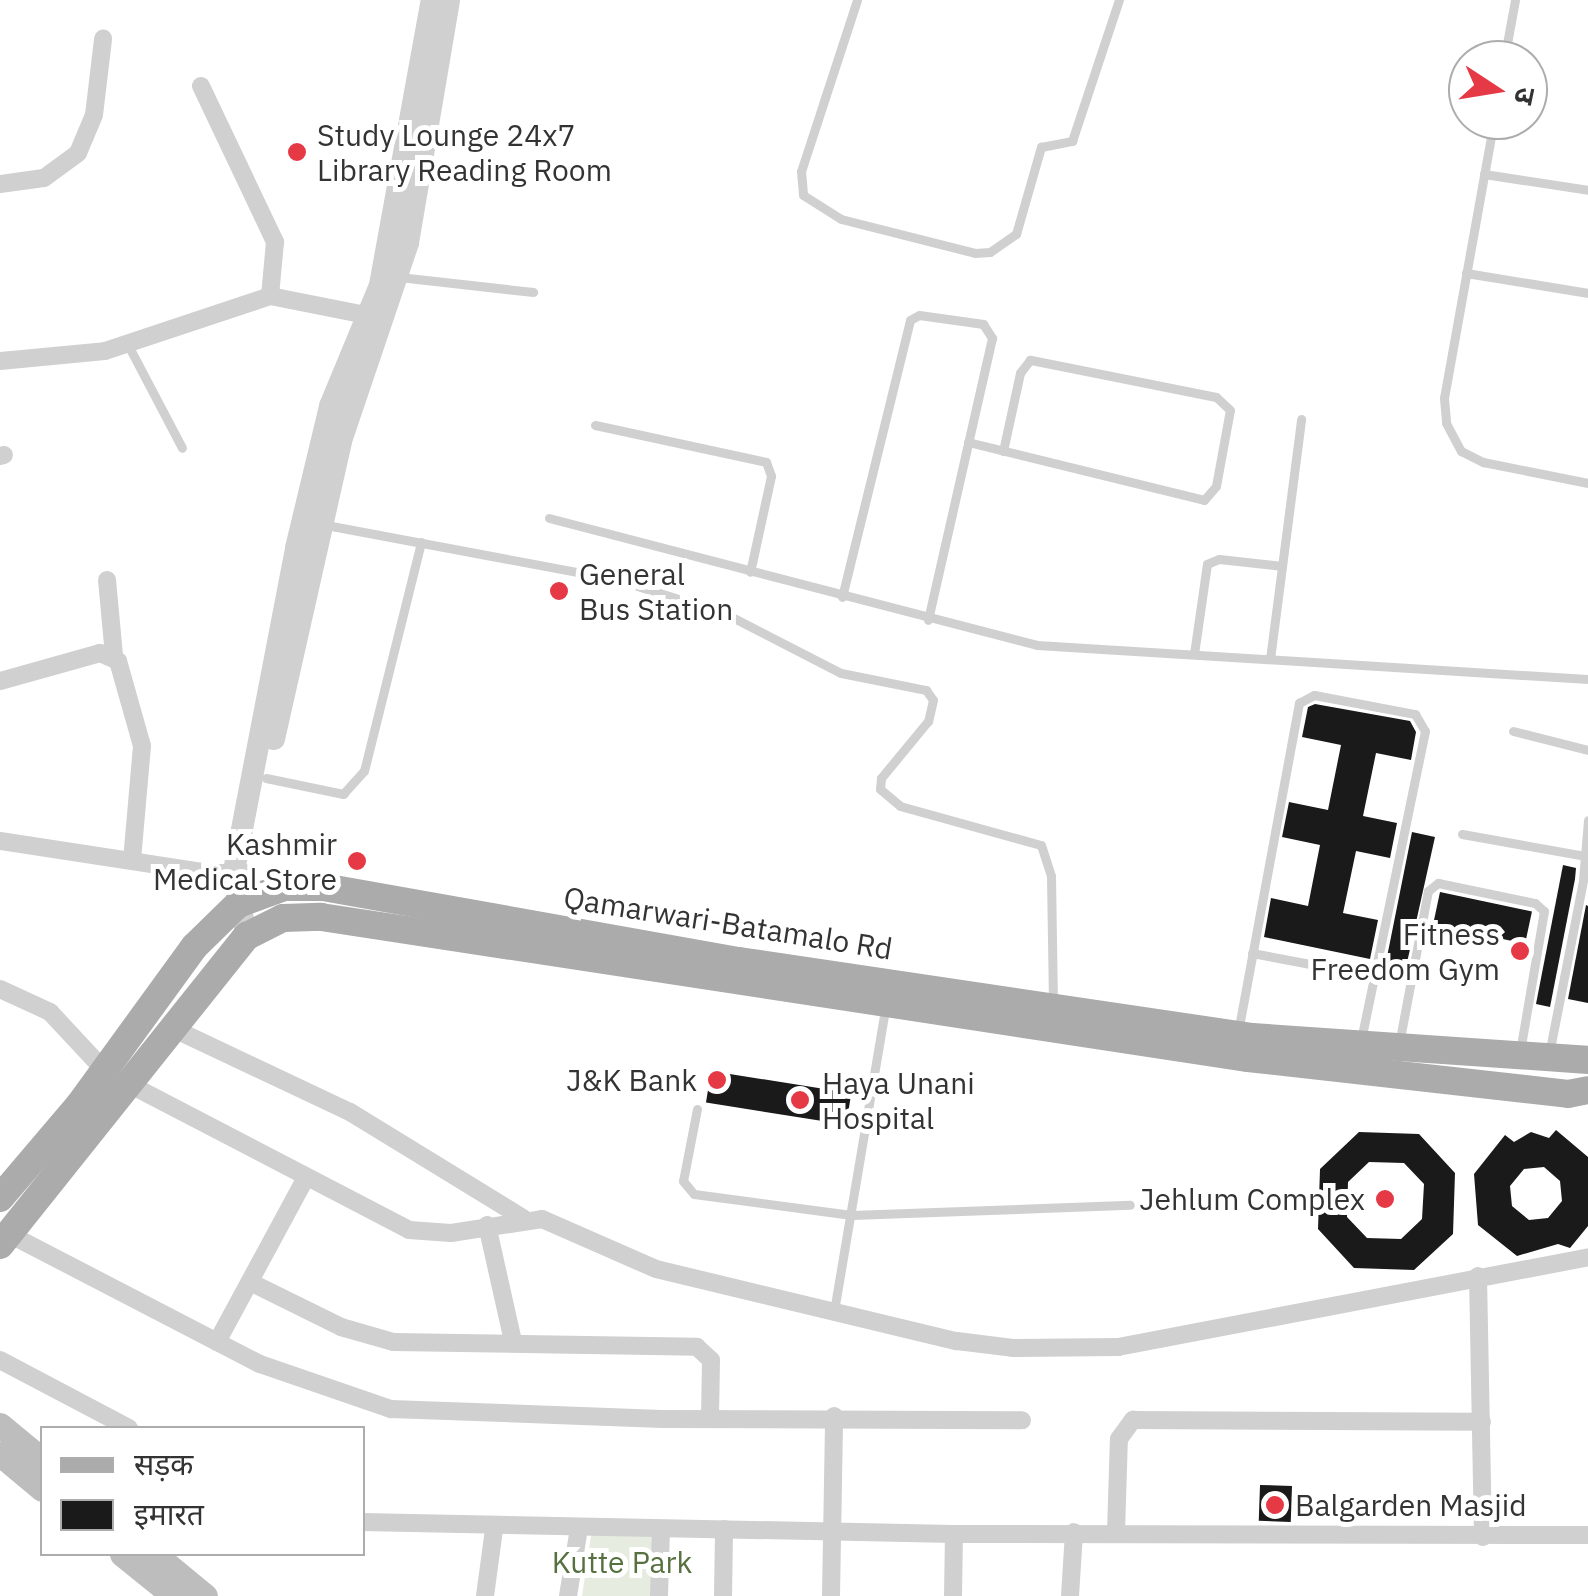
<!DOCTYPE html>
<html>
<head>
<meta charset="utf-8">
<style>
	body { margin:0 }
	#map { position:relative; width:1588px; height:1596px; overflow:hidden; background:#fff; font-family:"IBM Plex Sans","Noto Sans Devanagari",sans-serif }
	div>[style] { position:absolute }
	[style*='--x'] { left:calc(var(--x)*1px); top:calc(var(--y)*1px); width:calc(var(--w)*1px); rotate:calc(var(--a)*1deg) }
	.green>* { inset:0; background:#e6ecdf }
	.building>* { inset:0; background:#1a1a1a; transform-origin:0 0 }
	.service>* { height:9px; margin:-4.5px; padding:0 4.5px; transform-origin:4.5px; border-radius:4.5px; background:#d0d0d0 }
	.minor>* { height:18px; margin:-9px; padding:0 9px; transform-origin:9px; border-radius:9px; background:#d0d0d0 }
	.tertiary>* { height:22px; margin:-11px; padding:0 11px; transform-origin:11px; border-radius:11px; background:#d0d0d0 }
	.secondary>* { height:25px; margin:-12.5px; padding:0 12.5px; transform-origin:12.5px; border-radius:12.5px; background:#bdbdbd }
	.primary>* { height:28px; margin:-14px; padding:0 14px; transform-origin:14px; border-radius:14px; background:#ababab }
	.dots>* { width:28px; height:28px; translate:-50% -50%; box-sizing:border-box; border:5px solid #fff; border-radius:50% }
	span { translate:-50% -50%; white-space:nowrap; text-align:center; line-height:1.15; -webkit-text-stroke:10px #fff; paint-order:stroke }
	.poi-label { font-size:30px; color:#333 }
	.left { translate:0 -50%; text-align:left }
	.right { translate:-100% -50%; text-align:right }
	.street-label { font-size:30px; color:#333 }
	.park-label { font-size:30px; color:#56703f }
	.legend { position:absolute; left:40px; top:1426px; width:325px; height:130px; box-sizing:border-box; background:#fff; border:2px solid #adadad; margin:0; padding:12px 18px; list-style:none; font-size:30px; color:#333 }
	.legend li { display:flex; align-items:center; gap:20px; height:50px }
	.legend b { width:50px; border:2px solid #adadad }
	.north { position:absolute; left:1448px; top:40px; width:100px; height:100px; box-sizing:border-box; background:#fff; border:2px solid #adadad; border-radius:50%; rotate:102deg; font-size:28px; font-weight:700; line-height:40px; text-align:center; color:#333 }
	.north::after { content:''; display:block; margin:auto; width:35px; height:45px; background:#e63946; clip-path:polygon(50% 0,100% 100%,50% 72%,0 100%) }
</style>
</head>
<body>
<div id="map">
	<div class="green">
		<div style="clip-path:polygon(592px 1529px,661px 1529px,659px 1596px,582px 1596px)"></div>
	</div>
	<div class="building">
		<div style="clip-path:polygon(1315px 704px,1410px 721px,1416px 732px,1411px 760px,1376px 753px,1363px 816px,1397px 823px,1390px 858px,1356px 851px,1343px 913px,1378px 920px,1370px 959px,1264px 937px,1271px 898px,1308px 906px,1320px 845px,1282px 837px,1289px 802px,1328px 810px,1341px 745px,1302px 737px,1308px 707px)"></div>
		<div style="clip-path:polygon(1412px 832px,1435px 837px,1404px 976px,1387px 972px,1386px 962px)"></div>
		<div style="clip-path:polygon(1563px 865px,1576px 868px,1575px 879px,1550px 1007px,1536px 1004px)"></div>
		<div style="left:1440px;top:892px;width:94px;height:33px;rotate:12deg"></div>
		<div style="clip-path:polygon(1586px 905px,1588px 906px,1588px 1003px,1568px 999px)"></div>
		<div style="left:711px;top:1071px;width:142px;height:32px;rotate:9deg"></div>
		<div style="clip-path:polygon(evenodd,1556px 1130px,1588px 1157px,1588px 1226px,1570px 1248px,1558px 1244px,1517px 1256px,1478px 1225px,1474px 1174px,1505px 1135px,1514px 1142px,1531px 1132px,1549px 1138px,1556px 1130px,1544px 1167px,1560px 1181px,1562px 1201px,1548px 1218px,1529px 1220px,1512px 1206px,1510px 1186px,1524px 1169px,1544px 1167px)"></div>
		<div style="clip-path:polygon(evenodd,1359px 1132px,1419px 1134px,1455px 1173px,1453px 1234px,1414px 1270px,1354px 1268px,1318px 1229px,1320px 1169px,1359px 1132px,1369px 1162px,1404px 1163px,1424px 1184px,1422px 1219px,1401px 1239px,1367px 1238px,1347px 1217px,1348px 1182px,1369px 1162px)"></div>
		<div style="left:1292px;top:1486px;width:36px;height:32px;rotate:92deg"></div>
	</div>
	<div class="service">
		<div style="--x:857;--y:0;--w:180;--a:108.1"></div>
		<div style="--x:801;--y:171;--w:24;--a:85"></div>
		<div style="--x:803;--y:195;--w:45;--a:32.3"></div>
		<div style="--x:841;--y:219;--w:138;--a:14.2"></div>
		<div style="--x:975;--y:253;--w:15;--a:-4"></div>
		<div style="--x:990;--y:252;--w:32;--a:-35"></div>
		<div style="--x:1016;--y:234;--w:91;--a:-74"></div>
		<div style="--x:1041;--y:147;--w:32;--a:-11"></div>
		<div style="--x:1072;--y:141;--w:149;--a:-71.6"></div>
		<div style="--x:1504;--y:60;--w:61;--a:-79.6"></div>
		<div style="--x:1494;--y:120;--w:282;--a:100.2"></div>
		<div style="--x:1444;--y:398;--w:25;--a:85"></div>
		<div style="--x:1446;--y:423;--w:32;--a:62"></div>
		<div style="--x:1461;--y:451;--w:25;--a:27"></div>
		<div style="--x:1483;--y:462;--w:107;--a:11.3"></div>
		<div style="--x:1484;--y:174;--w:105;--a:8.7"></div>
		<div style="--x:1466;--y:273;--w:124;--a:9.3"></div>
		<div style="--x:399;--y:277;--w:135;--a:6.4"></div>
		<div style="--x:128;--y:345;--w:116;--a:62.3"></div>
		<div style="--x:595;--y:425;--w:175;--a:12.2"></div>
		<div style="--x:766;--y:462;--w:15;--a:70"></div>
		<div style="--x:771;--y:476;--w:98;--a:102.3"></div>
		<div style="--x:968;--y:442;--w:243;--a:13.8"></div>
		<div style="--x:1204;--y:500;--w:18;--a:-49"></div>
		<div style="--x:1216;--y:486;--w:77;--a:-79.6"></div>
		<div style="--x:1230;--y:410;--w:19;--a:-137"></div>
		<div style="--x:1216;--y:397;--w:190;--a:-168.7"></div>
		<div style="--x:1030;--y:360;--w:16;--a:128"></div>
		<div style="--x:1020;--y:373;--w:80;--a:102.3"></div>
		<div style="--x:549;--y:518;--w:504;--a:14.59"></div>
		<div style="--x:1037;--y:645;--w:552;--a:3.53"></div>
		<div style="--x:326;--y:525;--w:294;--a:10.6"></div>
		<div style="--x:615;--y:579;--w:116;--a:17.5"></div>
		<div style="--x:726;--y:614;--w:129;--a:27.2"></div>
		<div style="--x:841;--y:673;--w:87;--a:11.3"></div>
		<div style="--x:926;--y:690;--w:12;--a:55"></div>
		<div style="--x:933;--y:700;--w:22;--a:103"></div>
		<div style="--x:928;--y:721;--w:74;--a:129.5"></div>
		<div style="--x:881;--y:778;--w:11;--a:95"></div>
		<div style="--x:880;--y:789;--w:26;--a:40"></div>
		<div style="--x:900;--y:806;--w:146;--a:15.5"></div>
		<div style="--x:1041;--y:845;--w:33;--a:72"></div>
		<div style="--x:1051;--y:876;--w:126;--a:89.1"></div>
		<div style="--x:842;--y:597;--w:285;--a:-76.2"></div>
		<div style="--x:910;--y:320;--w:10;--a:-29"></div>
		<div style="--x:919;--y:315;--w:65;--a:8"></div>
		<div style="--x:983;--y:324;--w:17;--a:57"></div>
		<div style="--x:992;--y:338;--w:289;--a:102.8"></div>
		<div style="--x:1194;--y:654;--w:91;--a:-81.8"></div>
		<div style="--x:1207;--y:564;--w:13;--a:-23"></div>
		<div style="--x:1219;--y:559;--w:63;--a:6.3"></div>
		<div style="--x:1270;--y:659;--w:242;--a:-82.6"></div>
		<div style="--x:1513;--y:731;--w:77;--a:14.2"></div>
		<div style="--x:266;--y:778;--w:79;--a:11.7"></div>
		<div style="--x:343;--y:794;--w:31;--a:-48"></div>
		<div style="--x:364;--y:771;--w:236;--a:-76"></div>
		<div style="--x:1462;--y:834;--w:126;--a:10.1"></div>
		<div style="--x:1252;--y:953;--w:124;--a:10.7"></div>
		<div style="--x:1238;--y:1032;--w:335;--a:-79.5"></div>
		<div style="--x:1299;--y:703;--w:17;--a:-28"></div>
		<div style="--x:1314;--y:695;--w:103;--a:10.7"></div>
		<div style="--x:1415;--y:714;--w:20;--a:60"></div>
		<div style="--x:1425;--y:731;--w:317;--a:101.7"></div>
		<div style="--x:1399;--y:1044;--w:156;--a:-79.3"></div>
		<div style="--x:1428;--y:891;--w:13;--a:-39"></div>
		<div style="--x:1438;--y:883;--w:99;--a:11.7"></div>
		<div style="--x:1535;--y:903;--w:12;--a:42"></div>
		<div style="--x:1544;--y:911;--w:142;--a:99.7"></div>
		<div style="--x:1549;--y:1054;--w:177;--a:-78.9"></div>
		<div style="--x:1583;--y:880;--w:60;--a:-85.2"></div>
		<div style="--x:697;--y:1109;--w:73;--a:101"></div>
		<div style="--x:683;--y:1181;--w:17;--a:50"></div>
		<div style="--x:694;--y:1194;--w:159;--a:7.6"></div>
		<div style="--x:852;--y:1215;--w:278;--a:-2.1"></div>
		<div style="--x:834;--y:1311;--w:307;--a:-80.4"></div>
	</div>
	<div class="minor">
		<div style="--x:201;--y:86;--w:173;--a:64.6"></div>
		<div style="--x:275;--y:242;--w:54;--a:95.3"></div>
		<div style="--x:0;--y:184;--w:44;--a:-7.8"></div>
		<div style="--x:44;--y:178;--w:42;--a:-36.3"></div>
		<div style="--x:78;--y:153;--w:41;--a:-67.2"></div>
		<div style="--x:94;--y:115;--w:77;--a:-83.2"></div>
		<div style="--x:0;--y:361;--w:105;--a:-5.4"></div>
		<div style="--x:105;--y:351;--w:174;--a:-18.4"></div>
		<div style="--x:270;--y:296;--w:103;--a:11.2"></div>
		<div style="--x:0;--y:456;--w:4;--a:-14"></div>
		<div style="--x:107;--y:580;--w:76;--a:84.7"></div>
		<div style="--x:0;--y:681;--w:104;--a:-15.6"></div>
		<div style="--x:100;--y:653;--w:20;--a:24"></div>
		<div style="--x:118;--y:661;--w:88;--a:74.2"></div>
		<div style="--x:142;--y:746;--w:115;--a:95"></div>
		<div style="--x:0;--y:841;--w:211;--a:8.7"></div>
		<div style="--x:209;--y:873;--w:40;--a:0"></div>
		<div style="--x:0;--y:989;--w:55;--a:24.7"></div>
		<div style="--x:50;--y:1012;--w:79;--a:47"></div>
		<div style="--x:172;--y:1028;--w:197;--a:25.3"></div>
		<div style="--x:350;--y:1112;--w:203;--a:31.5"></div>
		<div style="--x:125;--y:1082;--w:320;--a:27.5"></div>
		<div style="--x:409;--y:1230;--w:42;--a:4.1"></div>
		<div style="--x:451;--y:1233;--w:92;--a:-8.7"></div>
		<div style="--x:542;--y:1219;--w:124;--a:23.7"></div>
		<div style="--x:656;--y:1269;--w:309;--a:13.5"></div>
		<div style="--x:957;--y:1341;--w:56;--a:7.1"></div>
		<div style="--x:1013;--y:1348;--w:105;--a:-0.5"></div>
		<div style="--x:1118;--y:1347;--w:479;--a:-10.8"></div>
		<div style="--x:487;--y:1225;--w:119;--a:77.4"></div>
		<div style="--x:9;--y:1234;--w:283;--a:27.4"></div>
		<div style="--x:260;--y:1364;--w:139;--a:19"></div>
		<div style="--x:391;--y:1409;--w:271;--a:2.1"></div>
		<div style="--x:662;--y:1419;--w:360;--a:0.2"></div>
		<div style="--x:1478;--y:1276;--w:261;--a:88.9"></div>
		<div style="--x:250;--y:1282;--w:102;--a:26.3"></div>
		<div style="--x:341;--y:1327;--w:54;--a:16.1"></div>
		<div style="--x:393;--y:1342;--w:304;--a:0.9"></div>
		<div style="--x:697;--y:1347;--w:19;--a:43"></div>
		<div style="--x:711;--y:1360;--w:59;--a:91"></div>
		<div style="--x:217;--y:1342;--w:185;--a:-61.6"></div>
		<div style="--x:0;--y:1360;--w:146;--a:27.8"></div>
		<div style="--x:362;--y:1522;--w:592;--a:1.16"></div>
		<div style="--x:954;--y:1534;--w:634;--a:0.09"></div>
		<div style="--x:1116;--y:1532;--w:93;--a:-88.2"></div>
		<div style="--x:1119;--y:1439;--w:24;--a:-54"></div>
		<div style="--x:1133;--y:1420;--w:349;--a:0.3"></div>
		<div style="--x:485;--y:1596;--w:68;--a:-82.3"></div>
		<div style="--x:568;--y:1596;--w:69;--a:-80.8"></div>
		<div style="--x:659;--y:1596;--w:67;--a:-88.3"></div>
		<div style="--x:723;--y:1596;--w:67;--a:-89.1"></div>
		<div style="--x:831;--y:1596;--w:180;--a:-89"></div>
		<div style="--x:953;--y:1596;--w:62;--a:-89.1"></div>
		<div style="--x:1070;--y:1596;--w:64;--a:-86.4"></div>
	</div>
	<div class="tertiary">
		<div style="--x:274;--y:739;--w:305;--a:-77.3"></div>
		<div style="--x:341;--y:441;--w:209;--a:-71.3"></div>
		<div style="--x:408;--y:243;--w:246;--a:-80.4"></div>
		<div style="--x:247;--y:936;--w:62;--a:-103.1"></div>
		<div style="--x:233;--y:876;--w:334;--a:-79.1"></div>
		<div style="--x:296;--y:548;--w:146;--a:-76.5"></div>
		<div style="--x:330;--y:406;--w:131;--a:-67.5"></div>
		<div style="--x:380;--y:285;--w:290;--a:-79.7"></div>
	</div>
	<div class="secondary">
		<div style="--x:0;--y:1425;--w:55;--a:39.8"></div>
		<div style="--x:0;--y:1454;--w:55;--a:39.8"></div>
		<div style="--x:122;--y:1554;--w:67;--a:38.9"></div>
		<div style="--x:154;--y:1554;--w:66;--a:39.5"></div>
	</div>
	<div class="primary">
		<div style="--x:0;--y:1198;--w:123;--a:-49.6"></div>
		<div style="--x:80;--y:1104;--w:195;--a:-54"></div>
		<div style="--x:195;--y:946;--w:60;--a:-44.3"></div>
		<div style="--x:238;--y:904;--w:49;--a:-20.3"></div>
		<div style="--x:284;--y:887;--w:39;--a:0"></div>
		<div style="--x:323;--y:887;--w:423;--a:10.1"></div>
		<div style="--x:739;--y:961;--w:519;--a:8.43"></div>
		<div style="--x:1252;--y:1037;--w:337;--a:3.9"></div>
		<div style="--x:0;--y:1245;--w:396;--a:-51.4"></div>
		<div style="--x:247;--y:936;--w:40;--a:-26.6"></div>
		<div style="--x:283;--y:918;--w:38;--a:-2"></div>
		<div style="--x:321;--y:917;--w:938;--a:8.65"></div>
		<div style="--x:1248;--y:1058;--w:322;--a:6.4"></div>
		<div style="--x:1568;--y:1094;--w:20;--a:-11"></div>
	</div>
	<div class="dots">
		<div style="left:297px;top:152px;background:#e63946"></div>
		<div style="left:559px;top:591px;background:#e63946"></div>
		<div style="left:357px;top:861px;background:#e63946"></div>
		<div style="left:1520px;top:951px;background:#e63946"></div>
		<div style="left:717px;top:1080px;background:#e63946"></div>
		<div style="left:800px;top:1100px;background:#e63946"></div>
		<div style="left:1385px;top:1199px;background:#e63946"></div>
		<div style="left:1275px;top:1505px;background:#e63946"></div>
	</div>
	<div class="poi-label">
		<span class="left" style="left:317px;top:152px">Study Lounge 24x7<br>Library Reading Room</span>
		<span class="left" style="left:579px;top:591px">General<br>Bus Station</span>
		<span class="right" style="left:337px;top:861px">Kashmir<br>Medical Store</span>
		<span class="right" style="left:1500px;top:951px">Fitness<br>Freedom Gym</span>
		<span class="right" style="left:697px;top:1080px">J&amp;K Bank</span>
		<span class="left" style="left:822px;top:1100px">Haya Unani<br>Hospital</span>
		<span class="right" style="left:1365px;top:1199px">Jehlum Complex</span>
		<span class="left" style="left:1295px;top:1505px">Balgarden Masjid</span>
	</div>
	<div class="street-label">
		<span style="left:728px;top:923px;rotate:9deg">Qamarwari-Batamalo Rd</span>
	</div>
	<div class="park-label">
		<span style="left:622px;top:1562px">Kutte Park</span>
	</div>
	<ul class="legend">
	<li><b style="height:12px;background:#ababab"></b>सड़क</li>
	<li><b style="height:28px;background:#1a1a1a"></b>इमारत</li>
	</ul>
	<div class="north">उ</div>
</div>
</body>
</html>
